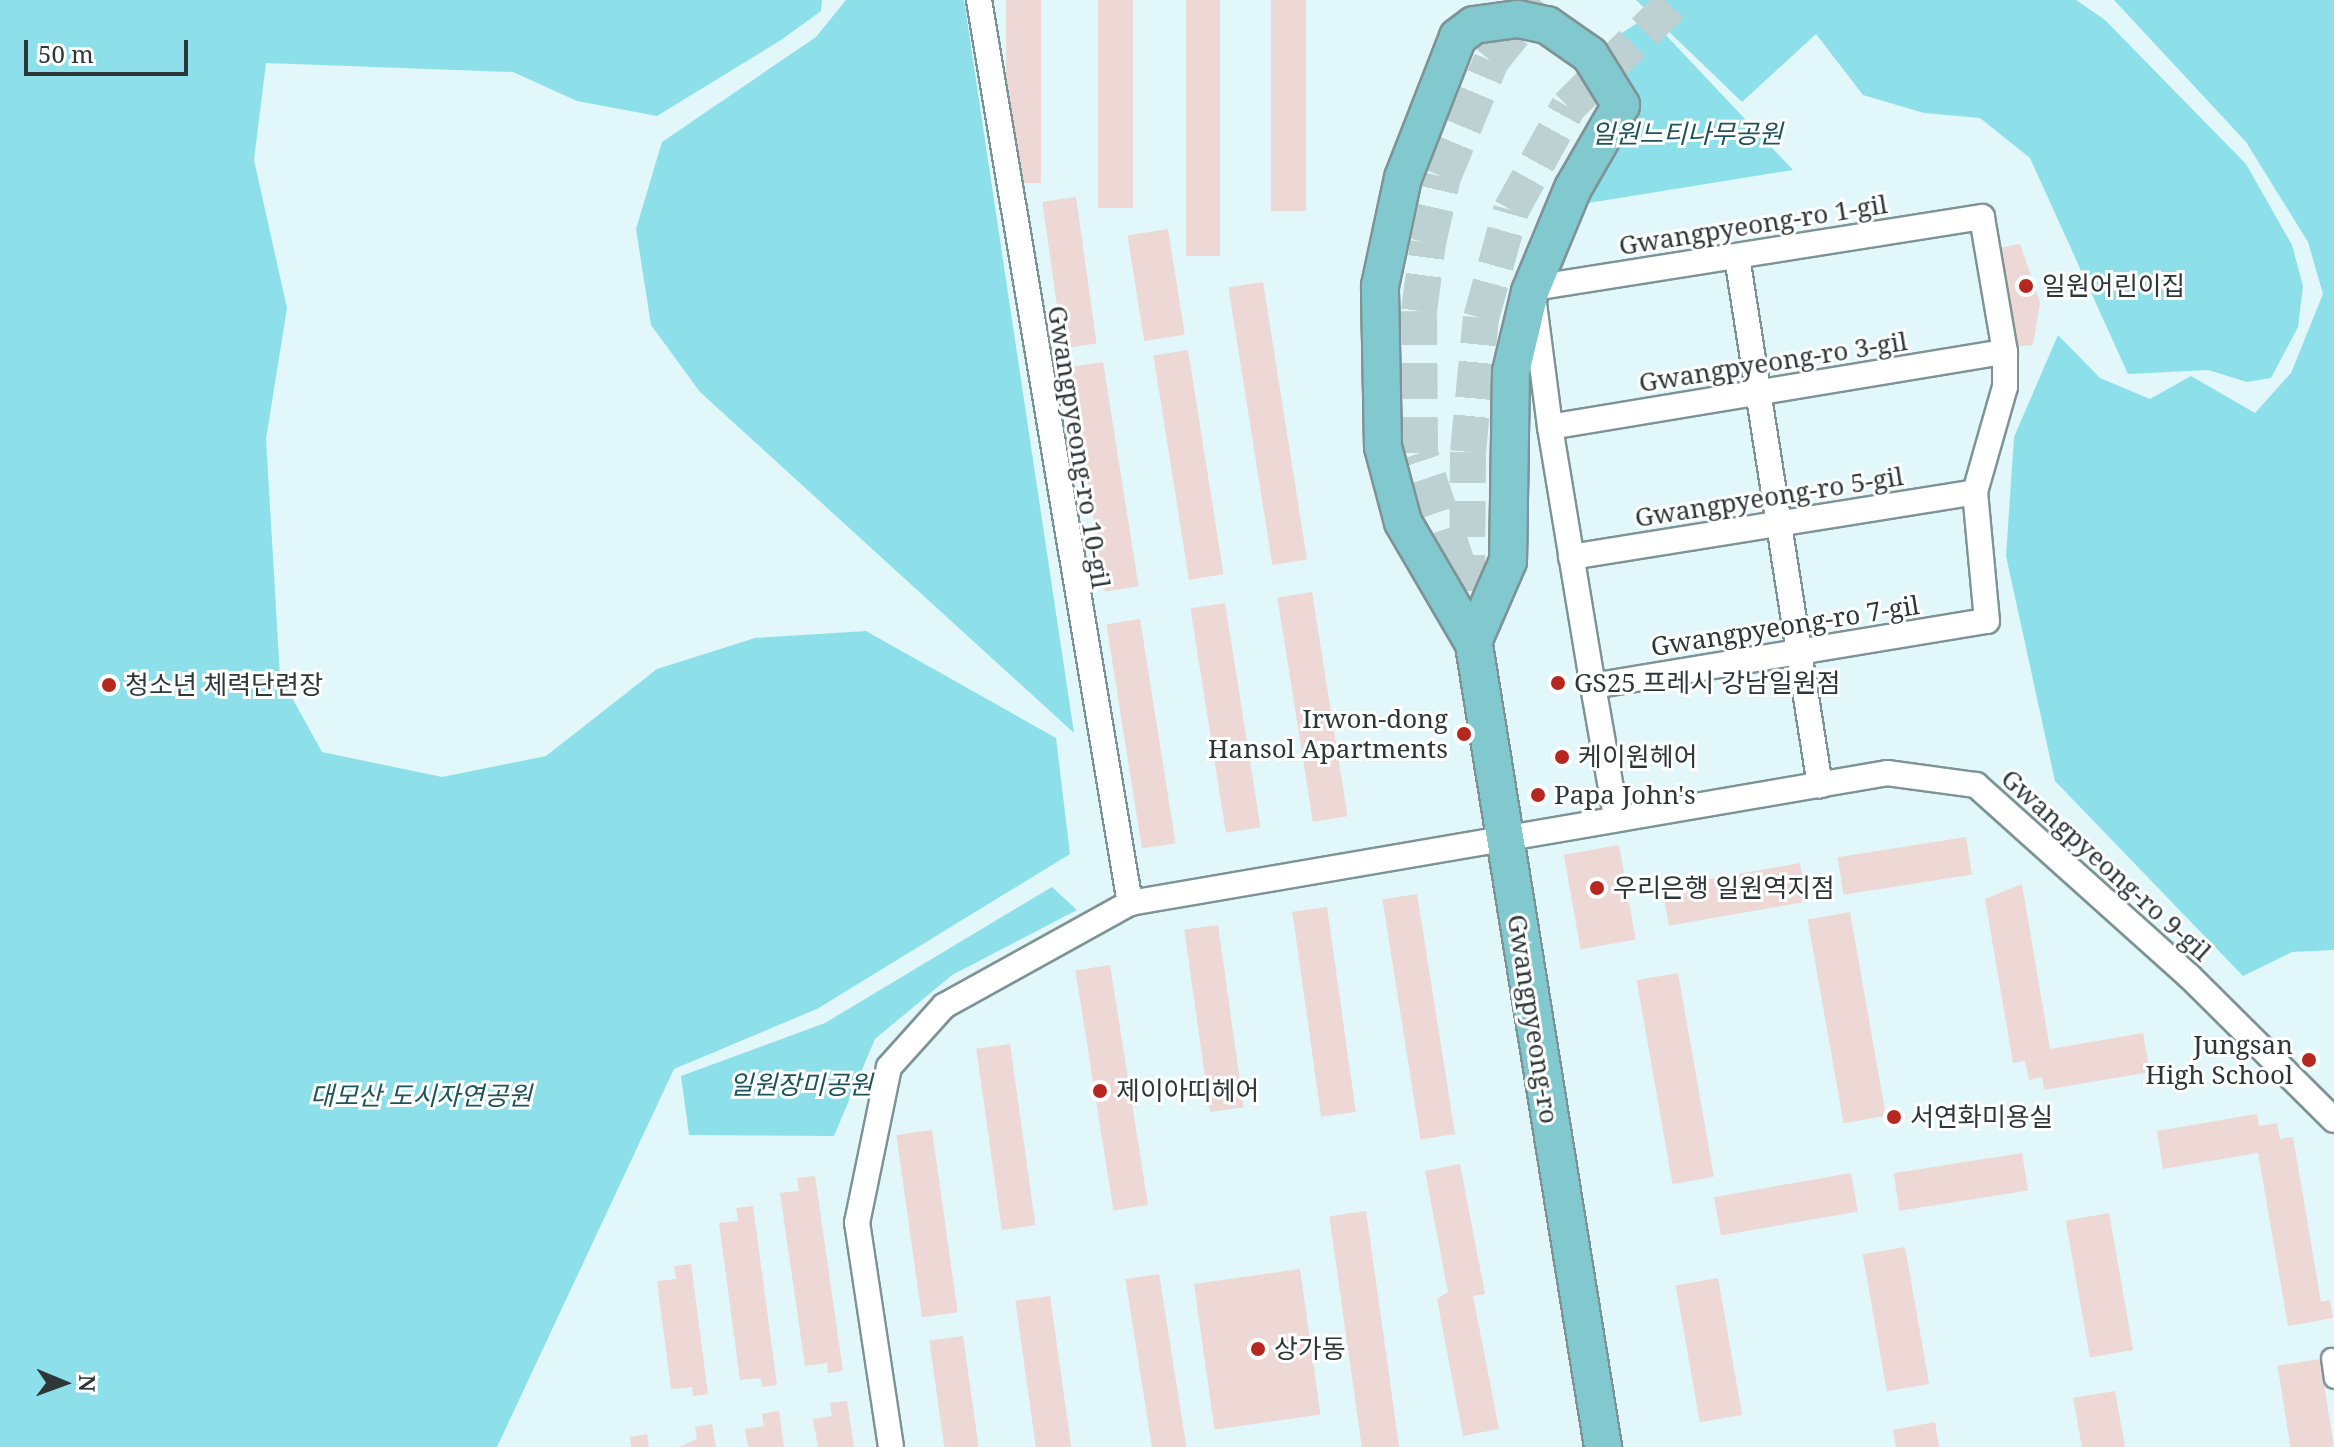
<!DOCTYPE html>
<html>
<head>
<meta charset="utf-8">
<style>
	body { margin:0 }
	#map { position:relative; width:2334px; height:1447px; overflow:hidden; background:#e1f7fa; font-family:"Noto Serif","Noto Sans KR",serif }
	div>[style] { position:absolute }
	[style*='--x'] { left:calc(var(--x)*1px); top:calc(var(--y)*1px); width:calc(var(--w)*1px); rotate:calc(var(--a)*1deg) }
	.green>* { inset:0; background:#8de0ea }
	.building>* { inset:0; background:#edd8d5; transform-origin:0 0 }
	.primary-tunnel>* { height:36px; margin-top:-18px; transform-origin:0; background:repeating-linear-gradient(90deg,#bdd1d3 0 36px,transparent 0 54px) }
	.roads { filter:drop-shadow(2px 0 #7e9396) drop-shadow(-2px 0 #7e9396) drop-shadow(0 2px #7e9396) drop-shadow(0 -2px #7e9396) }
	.pedestrian>* { height:18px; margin:-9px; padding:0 9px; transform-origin:9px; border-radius:9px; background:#fff }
	.minor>* { height:24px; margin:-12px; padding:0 12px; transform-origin:12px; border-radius:12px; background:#fff }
	.primary>* { height:36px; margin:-18px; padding:0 18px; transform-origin:18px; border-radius:18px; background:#81c8cf }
	.dots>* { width:22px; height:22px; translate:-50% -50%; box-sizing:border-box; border:4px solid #fff; border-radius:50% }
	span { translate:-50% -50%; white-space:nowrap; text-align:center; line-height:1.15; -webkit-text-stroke:6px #fff; paint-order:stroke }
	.park-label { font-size:26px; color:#1d545a; font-style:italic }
	.street-label { font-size:26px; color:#2e3738 }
	.poi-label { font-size:26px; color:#2e3738 }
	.left { translate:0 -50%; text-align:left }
	.right { translate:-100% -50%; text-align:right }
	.north { position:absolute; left:24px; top:1343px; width:80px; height:80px; -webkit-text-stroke:6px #fff; paint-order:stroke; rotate:91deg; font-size:22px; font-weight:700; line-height:32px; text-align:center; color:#2e3738 }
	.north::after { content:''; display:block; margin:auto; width:28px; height:36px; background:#2e3738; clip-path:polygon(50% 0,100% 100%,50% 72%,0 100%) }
	.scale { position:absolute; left:24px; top:40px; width:164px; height:36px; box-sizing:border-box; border:4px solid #2e3738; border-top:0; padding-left:10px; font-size:24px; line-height:28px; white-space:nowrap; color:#2e3738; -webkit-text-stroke:6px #fff; paint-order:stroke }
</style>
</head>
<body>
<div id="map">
	<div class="green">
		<div style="clip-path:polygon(0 0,822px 0,821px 11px,781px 40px,657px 116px,577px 101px,513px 72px,266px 63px,254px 160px,287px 308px,266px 439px,280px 676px,322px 752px,442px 777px,546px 756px,657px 669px,755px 638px,866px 631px,1056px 738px,1070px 854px,817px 1009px,674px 1069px,497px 1447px,0 1447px)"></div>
		<div style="clip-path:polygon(846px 0,964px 0,1074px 733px,700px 392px,651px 325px,636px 229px,662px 142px,816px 37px)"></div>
		<div style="clip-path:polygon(1636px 0,2076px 0,2105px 20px,2246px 164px,2292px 245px,2303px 286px,2298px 327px,2271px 378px,2247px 382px,2208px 370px,2128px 374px,2030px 158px,1980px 118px,1924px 113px,1863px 95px,1816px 34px,1742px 102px)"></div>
		<div style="clip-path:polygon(2114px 0,2334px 0,2334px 950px,2292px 952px,2243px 976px,2055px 781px,2006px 556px,2014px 437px,2058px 335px,2100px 378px,2150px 399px,2191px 376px,2255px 413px,2291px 373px,2323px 294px,2308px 242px,2246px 142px)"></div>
		<div style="clip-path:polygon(1648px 16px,1793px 170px,1582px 204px,1636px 119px,1611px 40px)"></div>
		<div style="clip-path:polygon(1052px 887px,1077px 910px,952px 975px,875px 1039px,834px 1136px,689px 1135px,681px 1076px,825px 1023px)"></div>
	</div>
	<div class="building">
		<div style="left:1006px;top:0;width:35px;height:183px"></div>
		<div style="left:1098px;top:0;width:35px;height:208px"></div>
		<div style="left:1186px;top:0;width:34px;height:256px"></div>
		<div style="left:1271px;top:0;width:35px;height:211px"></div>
		<div style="left:1076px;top:197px;width:148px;height:34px;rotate:82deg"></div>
		<div style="left:1168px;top:229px;width:107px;height:41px;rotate:81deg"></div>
		<div style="clip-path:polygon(2020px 244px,2040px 302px,2033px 345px,2013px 347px,1999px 248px)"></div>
		<div style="left:1263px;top:282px;width:281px;height:35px;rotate:81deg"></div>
		<div style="left:1188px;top:350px;width:227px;height:35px;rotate:81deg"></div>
		<div style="left:1103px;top:362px;width:227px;height:34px;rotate:81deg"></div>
		<div style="left:1312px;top:592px;width:227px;height:35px;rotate:81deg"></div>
		<div style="left:1225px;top:603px;width:227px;height:35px;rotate:81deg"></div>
		<div style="left:1140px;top:619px;width:227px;height:34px;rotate:81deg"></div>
		<div style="left:1966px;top:837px;width:38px;height:130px;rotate:81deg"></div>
		<div style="left:1619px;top:845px;width:96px;height:56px;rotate:80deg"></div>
		<div style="left:1800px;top:863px;width:39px;height:140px;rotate:80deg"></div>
		<div style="clip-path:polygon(2022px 884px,2050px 1049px,2143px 1033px,2150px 1072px,2044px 1090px,2042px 1077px,2029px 1080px,2025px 1061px,2013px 1063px,1985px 899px)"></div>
		<div style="left:1417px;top:894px;width:243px;height:35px;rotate:81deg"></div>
		<div style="left:1327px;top:907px;width:207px;height:35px;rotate:82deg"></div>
		<div style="left:1850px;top:912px;width:207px;height:43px;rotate:80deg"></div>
		<div style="left:1218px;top:925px;width:184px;height:34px;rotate:82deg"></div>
		<div style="left:1110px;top:965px;width:243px;height:35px;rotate:81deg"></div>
		<div style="left:1678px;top:973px;width:207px;height:42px;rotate:80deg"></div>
		<div style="left:1010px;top:1044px;width:183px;height:34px;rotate:82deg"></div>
		<div style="clip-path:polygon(2257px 1114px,2259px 1126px,2277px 1123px,2280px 1139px,2293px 1137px,2321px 1302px,2330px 1300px,2333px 1318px,2288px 1326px,2258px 1153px,2163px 1169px,2157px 1131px)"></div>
		<div style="left:932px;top:1130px;width:184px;height:36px;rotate:82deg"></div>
		<div style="left:2022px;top:1153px;width:38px;height:130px;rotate:81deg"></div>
		<div style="clip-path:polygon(1460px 1164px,1485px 1294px,1473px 1296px,1499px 1429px,1463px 1436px,1437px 1299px,1448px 1292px,1425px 1171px)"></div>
		<div style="left:1851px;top:1173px;width:39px;height:139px;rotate:80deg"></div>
		<div style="clip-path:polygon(815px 1176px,843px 1371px,828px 1373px,827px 1363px,805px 1366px,780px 1193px,799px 1191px,797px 1178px)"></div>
		<div style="clip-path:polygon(753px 1206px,777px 1385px,762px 1387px,761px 1378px,740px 1380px,719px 1223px,738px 1221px,736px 1208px)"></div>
		<div style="left:1366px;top:1211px;width:239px;height:37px;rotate:82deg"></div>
		<div style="left:2109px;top:1213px;width:139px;height:44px;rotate:80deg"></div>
		<div style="left:1905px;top:1247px;width:139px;height:43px;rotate:80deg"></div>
		<div style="clip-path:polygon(691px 1264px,708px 1394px,693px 1396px,692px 1387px,671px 1389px,657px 1281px,676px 1279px,674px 1266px)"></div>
		<div style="left:1300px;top:1269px;width:147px;height:107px;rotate:82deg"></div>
		<div style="left:1159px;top:1274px;width:175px;height:34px;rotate:81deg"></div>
		<div style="left:1718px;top:1278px;width:139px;height:43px;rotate:80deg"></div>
		<div style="left:1050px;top:1296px;width:153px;height:35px;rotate:82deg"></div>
		<div style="left:963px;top:1336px;width:112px;height:34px;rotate:82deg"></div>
		<div style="left:2320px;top:1359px;width:89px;height:43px;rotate:81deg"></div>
		<div style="clip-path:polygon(2115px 1391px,2125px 1447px,2082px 1447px,2073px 1398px)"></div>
		<div style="clip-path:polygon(847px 1401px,854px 1447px,818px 1447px,813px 1419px,832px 1416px,830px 1403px)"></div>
		<div style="clip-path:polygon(779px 1411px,784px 1447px,748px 1447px,745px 1429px,764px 1426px,762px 1414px)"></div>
		<div style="clip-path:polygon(1935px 1422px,1939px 1447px,1896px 1447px,1893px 1430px)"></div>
		<div style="clip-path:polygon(712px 1424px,716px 1447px,679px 1447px,697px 1439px,695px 1427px)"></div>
		<div style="clip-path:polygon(647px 1434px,649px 1447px,631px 1447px,630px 1437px)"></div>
	</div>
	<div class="primary-tunnel">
		<div style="--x:1457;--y:563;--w:116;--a:-108.6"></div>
		<div style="--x:1420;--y:453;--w:142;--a:-90.4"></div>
		<div style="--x:1419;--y:311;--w:69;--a:-82.5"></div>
		<div style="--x:1428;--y:243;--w:68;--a:-77.2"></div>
		<div style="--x:1443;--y:177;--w:126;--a:-67.5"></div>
		<div style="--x:1491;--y:61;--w:78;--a:-51.2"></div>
		<div style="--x:1467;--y:591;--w:139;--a:-89.6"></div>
		<div style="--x:1468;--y:452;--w:135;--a:-84.5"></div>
		<div style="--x:1481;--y:318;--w:112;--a:-74.5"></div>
		<div style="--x:1511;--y:210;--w:118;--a:-61"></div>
		<div style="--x:1568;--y:107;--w:152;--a:-44.7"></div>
	</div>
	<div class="roads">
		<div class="pedestrian">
			<div style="--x:2331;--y:1358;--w:21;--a:82"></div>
		</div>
		<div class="minor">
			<div style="--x:979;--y:0;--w:916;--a:80.51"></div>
			<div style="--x:1737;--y:257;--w:535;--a:81.08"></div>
			<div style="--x:1550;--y:427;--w:461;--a:-9.4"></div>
			<div style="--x:1571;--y:557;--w:409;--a:-9.1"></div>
			<div style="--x:1593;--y:686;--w:399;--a:-9.4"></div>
			<div style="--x:1987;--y:621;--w:130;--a:-95.3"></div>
			<div style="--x:1975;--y:492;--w:109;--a:-74.1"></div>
			<div style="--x:2005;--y:387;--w:35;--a:-90"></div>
			<div style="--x:2005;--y:352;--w:137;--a:-99.7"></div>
			<div style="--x:1982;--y:217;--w:456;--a:171"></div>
			<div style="--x:1532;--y:288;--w:140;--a:82.6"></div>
			<div style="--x:1550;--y:427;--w:263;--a:80.6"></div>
			<div style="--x:1593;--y:686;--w:133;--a:80"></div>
			<div style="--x:891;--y:1447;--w:227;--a:-98.6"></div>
			<div style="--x:857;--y:1223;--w:159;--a:-78.4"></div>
			<div style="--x:889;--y:1067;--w:82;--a:-48"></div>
			<div style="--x:944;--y:1006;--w:213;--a:-29"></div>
			<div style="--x:1130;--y:903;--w:768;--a:-9.74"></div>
			<div style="--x:1887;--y:773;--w:90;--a:7.7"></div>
			<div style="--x:1976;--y:785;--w:286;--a:41.9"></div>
			<div style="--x:2189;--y:976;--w:204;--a:44.8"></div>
		</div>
		<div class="primary">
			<div style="--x:1518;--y:19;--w:30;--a:12"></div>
			<div style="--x:1547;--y:25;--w:52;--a:34.9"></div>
			<div style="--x:1590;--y:55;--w:59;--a:58.2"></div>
			<div style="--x:1621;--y:105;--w:96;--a:120"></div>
			<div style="--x:1573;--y:188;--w:113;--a:112.5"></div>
			<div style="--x:1530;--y:292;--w:82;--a:103.4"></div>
			<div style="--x:1511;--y:372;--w:189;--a:90.9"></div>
			<div style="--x:1508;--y:561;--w:88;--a:113.4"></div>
			<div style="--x:1473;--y:642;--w:139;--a:-120.3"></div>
			<div style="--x:1403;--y:522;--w:78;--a:-104.9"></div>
			<div style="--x:1383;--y:447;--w:161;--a:-91.1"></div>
			<div style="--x:1380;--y:286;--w:110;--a:-78"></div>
			<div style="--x:1403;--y:178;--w:151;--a:-68.7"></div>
			<div style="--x:1458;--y:37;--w:20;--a:-37"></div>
			<div style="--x:1474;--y:25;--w:44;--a:-7.8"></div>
			<div style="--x:1470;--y:620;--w:838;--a:80.86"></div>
		</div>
	</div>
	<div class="dots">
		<div style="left:2026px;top:286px;background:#b62720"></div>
		<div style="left:1558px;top:683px;background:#b62720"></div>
		<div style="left:109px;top:685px;background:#b62720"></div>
		<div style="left:1464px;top:734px;background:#b62720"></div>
		<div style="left:1562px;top:757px;background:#b62720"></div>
		<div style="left:1538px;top:795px;background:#b62720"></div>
		<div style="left:1597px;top:888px;background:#b62720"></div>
		<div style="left:2309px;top:1060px;background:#b62720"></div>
		<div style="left:1100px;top:1091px;background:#b62720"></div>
		<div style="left:1894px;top:1117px;background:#b62720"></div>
		<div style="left:1258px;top:1349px;background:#b62720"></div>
	</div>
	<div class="park-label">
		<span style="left:1687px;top:134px">일원느티나무공원</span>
		<span style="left:801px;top:1085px">일원장미공원</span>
		<span style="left:421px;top:1096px">대모산 도시자연공원</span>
	</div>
	<div class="street-label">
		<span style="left:1753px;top:225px;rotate:-9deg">Gwangpyeong-ro 1-gil</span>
		<span style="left:1773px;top:362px;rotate:-9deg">Gwangpyeong-ro 3-gil</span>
		<span style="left:1079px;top:447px;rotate:81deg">Gwangpyeong-ro 10-gil</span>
		<span style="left:1769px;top:497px;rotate:-9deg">Gwangpyeong-ro 5-gil</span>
		<span style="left:1785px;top:626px;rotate:-9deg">Gwangpyeong-ro 7-gil</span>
		<span style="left:2106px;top:865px;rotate:42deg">Gwangpyeong-ro 9-gil</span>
		<span style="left:1533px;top:1019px;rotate:81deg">Gwangpyeong-ro</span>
	</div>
	<div class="poi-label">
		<span class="left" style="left:2042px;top:286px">일원어린이집</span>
		<span class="left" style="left:1574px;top:683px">GS25 프레시 강남일원점</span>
		<span class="left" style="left:125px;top:685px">청소년 체력단련장</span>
		<span class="right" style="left:1448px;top:734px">Irwon-dong<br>Hansol Apartments</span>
		<span class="left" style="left:1578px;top:757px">케이원헤어</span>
		<span class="left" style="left:1554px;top:795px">Papa John's</span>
		<span class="left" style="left:1613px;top:888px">우리은행 일원역지점</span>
		<span class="right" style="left:2293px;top:1060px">Jungsan<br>High School</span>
		<span class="left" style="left:1116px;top:1091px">제이아띠헤어</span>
		<span class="left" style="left:1910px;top:1117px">서연화미용실</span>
		<span class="left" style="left:1274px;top:1349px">상가동</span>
	</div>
	<div class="north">N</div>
	<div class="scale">50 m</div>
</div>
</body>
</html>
